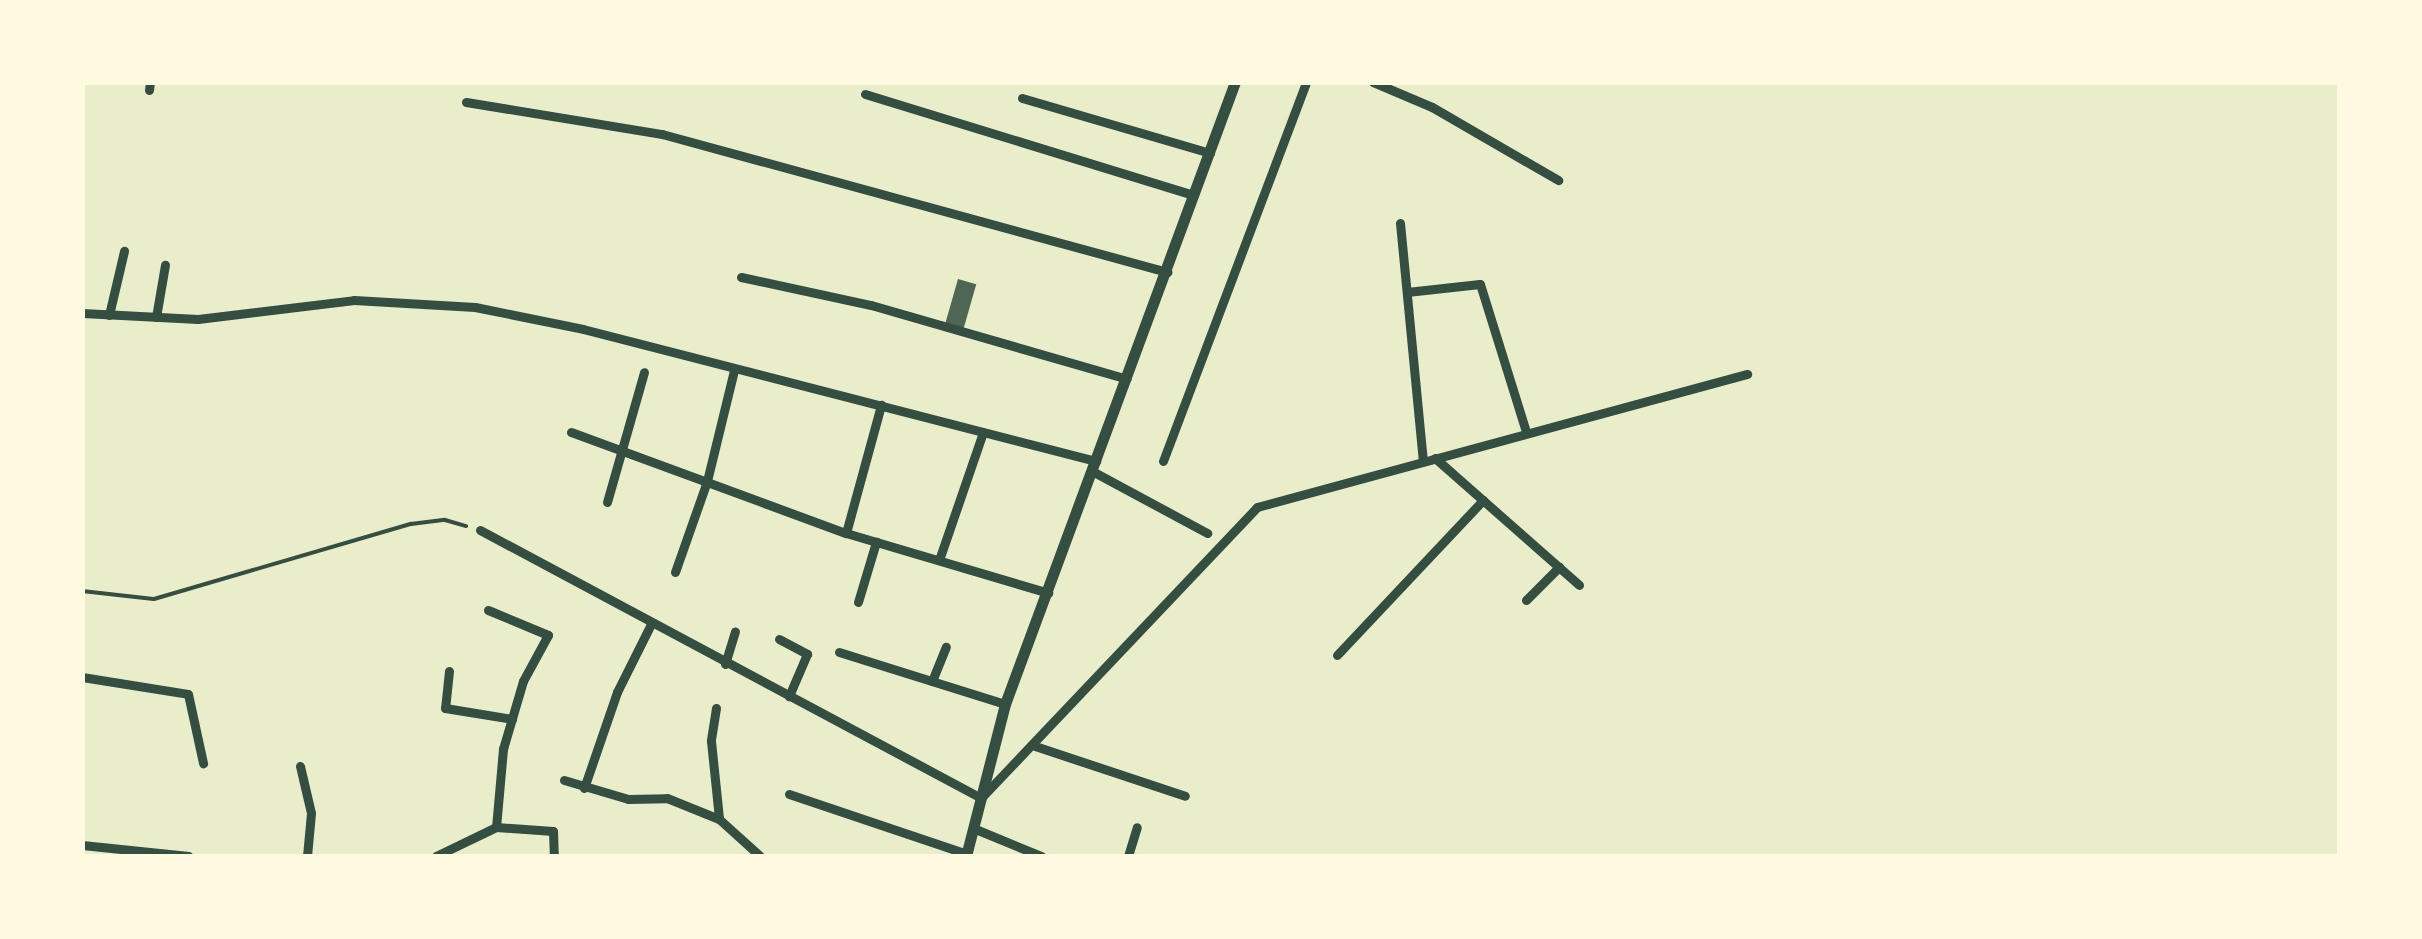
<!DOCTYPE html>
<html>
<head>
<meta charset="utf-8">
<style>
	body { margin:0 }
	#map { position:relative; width:2422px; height:939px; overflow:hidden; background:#e9edc9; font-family:"Golos Text",sans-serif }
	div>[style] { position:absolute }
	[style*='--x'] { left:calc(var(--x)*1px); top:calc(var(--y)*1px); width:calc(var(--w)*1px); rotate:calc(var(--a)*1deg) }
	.building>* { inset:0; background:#4f6655; transform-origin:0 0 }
	.path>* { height:4px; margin:-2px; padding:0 2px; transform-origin:2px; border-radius:2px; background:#344e41 }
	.minor>* { height:9px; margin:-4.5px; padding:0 4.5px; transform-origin:4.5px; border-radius:4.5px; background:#344e41 }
	.tertiary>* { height:11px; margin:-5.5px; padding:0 5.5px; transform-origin:5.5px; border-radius:5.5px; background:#344e41 }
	span { translate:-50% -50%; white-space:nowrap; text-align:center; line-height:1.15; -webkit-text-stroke:9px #fefae0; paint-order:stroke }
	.frame { position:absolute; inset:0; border:85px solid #fefae0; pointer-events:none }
</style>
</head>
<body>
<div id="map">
	<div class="building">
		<div style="left:958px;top:279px;width:19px;height:47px;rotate:16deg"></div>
	</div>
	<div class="path">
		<div style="--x:82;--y:591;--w:72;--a:6.3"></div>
		<div style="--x:154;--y:599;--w:268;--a:-16.3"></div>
		<div style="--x:411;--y:524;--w:34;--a:-7"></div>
		<div style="--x:445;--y:520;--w:22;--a:16"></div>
	</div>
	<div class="minor">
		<div style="--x:1373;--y:82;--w:64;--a:23"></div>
		<div style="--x:1432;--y:107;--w:146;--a:30.1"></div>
		<div style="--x:149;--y:90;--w:8;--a:-83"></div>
		<div style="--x:865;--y:94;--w:344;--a:17.1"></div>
		<div style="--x:1022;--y:98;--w:196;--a:16.3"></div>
		<div style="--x:466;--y:102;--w:199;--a:9.3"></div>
		<div style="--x:662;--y:134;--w:524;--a:15.28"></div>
		<div style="--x:1400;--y:223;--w:239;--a:84.5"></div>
		<div style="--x:741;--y:277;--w:133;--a:12.2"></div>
		<div style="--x:871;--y:305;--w:266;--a:16.1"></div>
		<div style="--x:1407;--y:292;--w:73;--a:-6.3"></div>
		<div style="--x:1480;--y:284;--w:155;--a:72.7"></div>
		<div style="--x:82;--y:313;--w:116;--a:3"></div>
		<div style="--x:198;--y:319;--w:157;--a:-6.9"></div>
		<div style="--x:354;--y:300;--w:121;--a:3.3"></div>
		<div style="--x:475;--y:307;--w:110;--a:11.5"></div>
		<div style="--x:583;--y:329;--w:530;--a:14.43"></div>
		<div style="--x:109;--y:315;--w:66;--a:-76.8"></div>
		<div style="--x:156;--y:317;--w:53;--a:-80.2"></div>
		<div style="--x:571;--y:432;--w:293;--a:20.2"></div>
		<div style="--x:846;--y:533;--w:211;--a:16.5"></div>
		<div style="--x:1435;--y:458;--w:192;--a:41.4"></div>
		<div style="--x:1163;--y:461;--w:405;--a:-69.3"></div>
		<div style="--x:1092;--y:471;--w:131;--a:28.3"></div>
		<div style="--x:607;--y:502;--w:135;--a:-74.1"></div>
		<div style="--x:480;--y:530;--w:568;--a:28.14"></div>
		<div style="--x:981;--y:798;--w:401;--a:-46.5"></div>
		<div style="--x:1257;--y:507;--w:508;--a:-15.19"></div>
		<div style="--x:846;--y:533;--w:133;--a:-74.7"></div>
		<div style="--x:939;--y:560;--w:135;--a:-71"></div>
		<div style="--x:675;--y:572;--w:96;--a:-70.6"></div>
		<div style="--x:707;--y:481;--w:114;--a:-76.3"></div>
		<div style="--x:1526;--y:600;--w:47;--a:-45"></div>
		<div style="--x:858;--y:602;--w:63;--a:-73.3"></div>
		<div style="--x:488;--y:610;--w:65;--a:22.6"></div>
		<div style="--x:548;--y:635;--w:52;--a:118.5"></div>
		<div style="--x:523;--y:681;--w:71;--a:106.4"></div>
		<div style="--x:503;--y:749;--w:78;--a:95.1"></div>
		<div style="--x:779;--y:639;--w:32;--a:28"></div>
		<div style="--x:807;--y:654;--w:46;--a:113.2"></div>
		<div style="--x:839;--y:652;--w:174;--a:17.4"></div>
		<div style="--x:1337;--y:655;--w:213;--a:-46.7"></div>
		<div style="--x:725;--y:664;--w:34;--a:-73"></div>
		<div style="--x:449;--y:671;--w:37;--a:96"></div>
		<div style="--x:445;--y:708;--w:68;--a:9.3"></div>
		<div style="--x:82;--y:677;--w:107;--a:9.1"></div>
		<div style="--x:188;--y:694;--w:71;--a:77.7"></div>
		<div style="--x:932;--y:681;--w:37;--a:-68"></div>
		<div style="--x:716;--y:708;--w:33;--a:99"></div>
		<div style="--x:711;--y:741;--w:78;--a:84.1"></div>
		<div style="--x:1032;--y:745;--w:161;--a:18.4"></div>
		<div style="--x:300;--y:766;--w:48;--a:76.8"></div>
		<div style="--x:311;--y:813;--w:43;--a:95.3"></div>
		<div style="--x:564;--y:780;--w:67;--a:16.5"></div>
		<div style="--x:628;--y:799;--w:39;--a:-1"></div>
		<div style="--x:667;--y:798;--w:56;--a:22"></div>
		<div style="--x:719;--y:819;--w:55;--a:42.1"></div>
		<div style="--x:584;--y:788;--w:102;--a:-71"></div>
		<div style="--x:617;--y:692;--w:74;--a:-63.4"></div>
		<div style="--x:789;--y:794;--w:188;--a:18.6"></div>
		<div style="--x:973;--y:828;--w:74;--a:22.4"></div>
		<div style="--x:82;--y:845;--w:107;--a:5.9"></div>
		<div style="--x:436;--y:856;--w:67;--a:-25.8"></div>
		<div style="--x:496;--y:827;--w:57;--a:4"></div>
		<div style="--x:553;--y:831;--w:25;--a:88"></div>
		<div style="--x:1128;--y:856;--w:30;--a:-73"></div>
	</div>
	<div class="tertiary">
		<div style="--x:966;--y:856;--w:157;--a:-75.6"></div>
		<div style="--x:1005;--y:704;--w:663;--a:-69.71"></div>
	</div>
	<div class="frame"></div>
</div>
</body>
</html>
